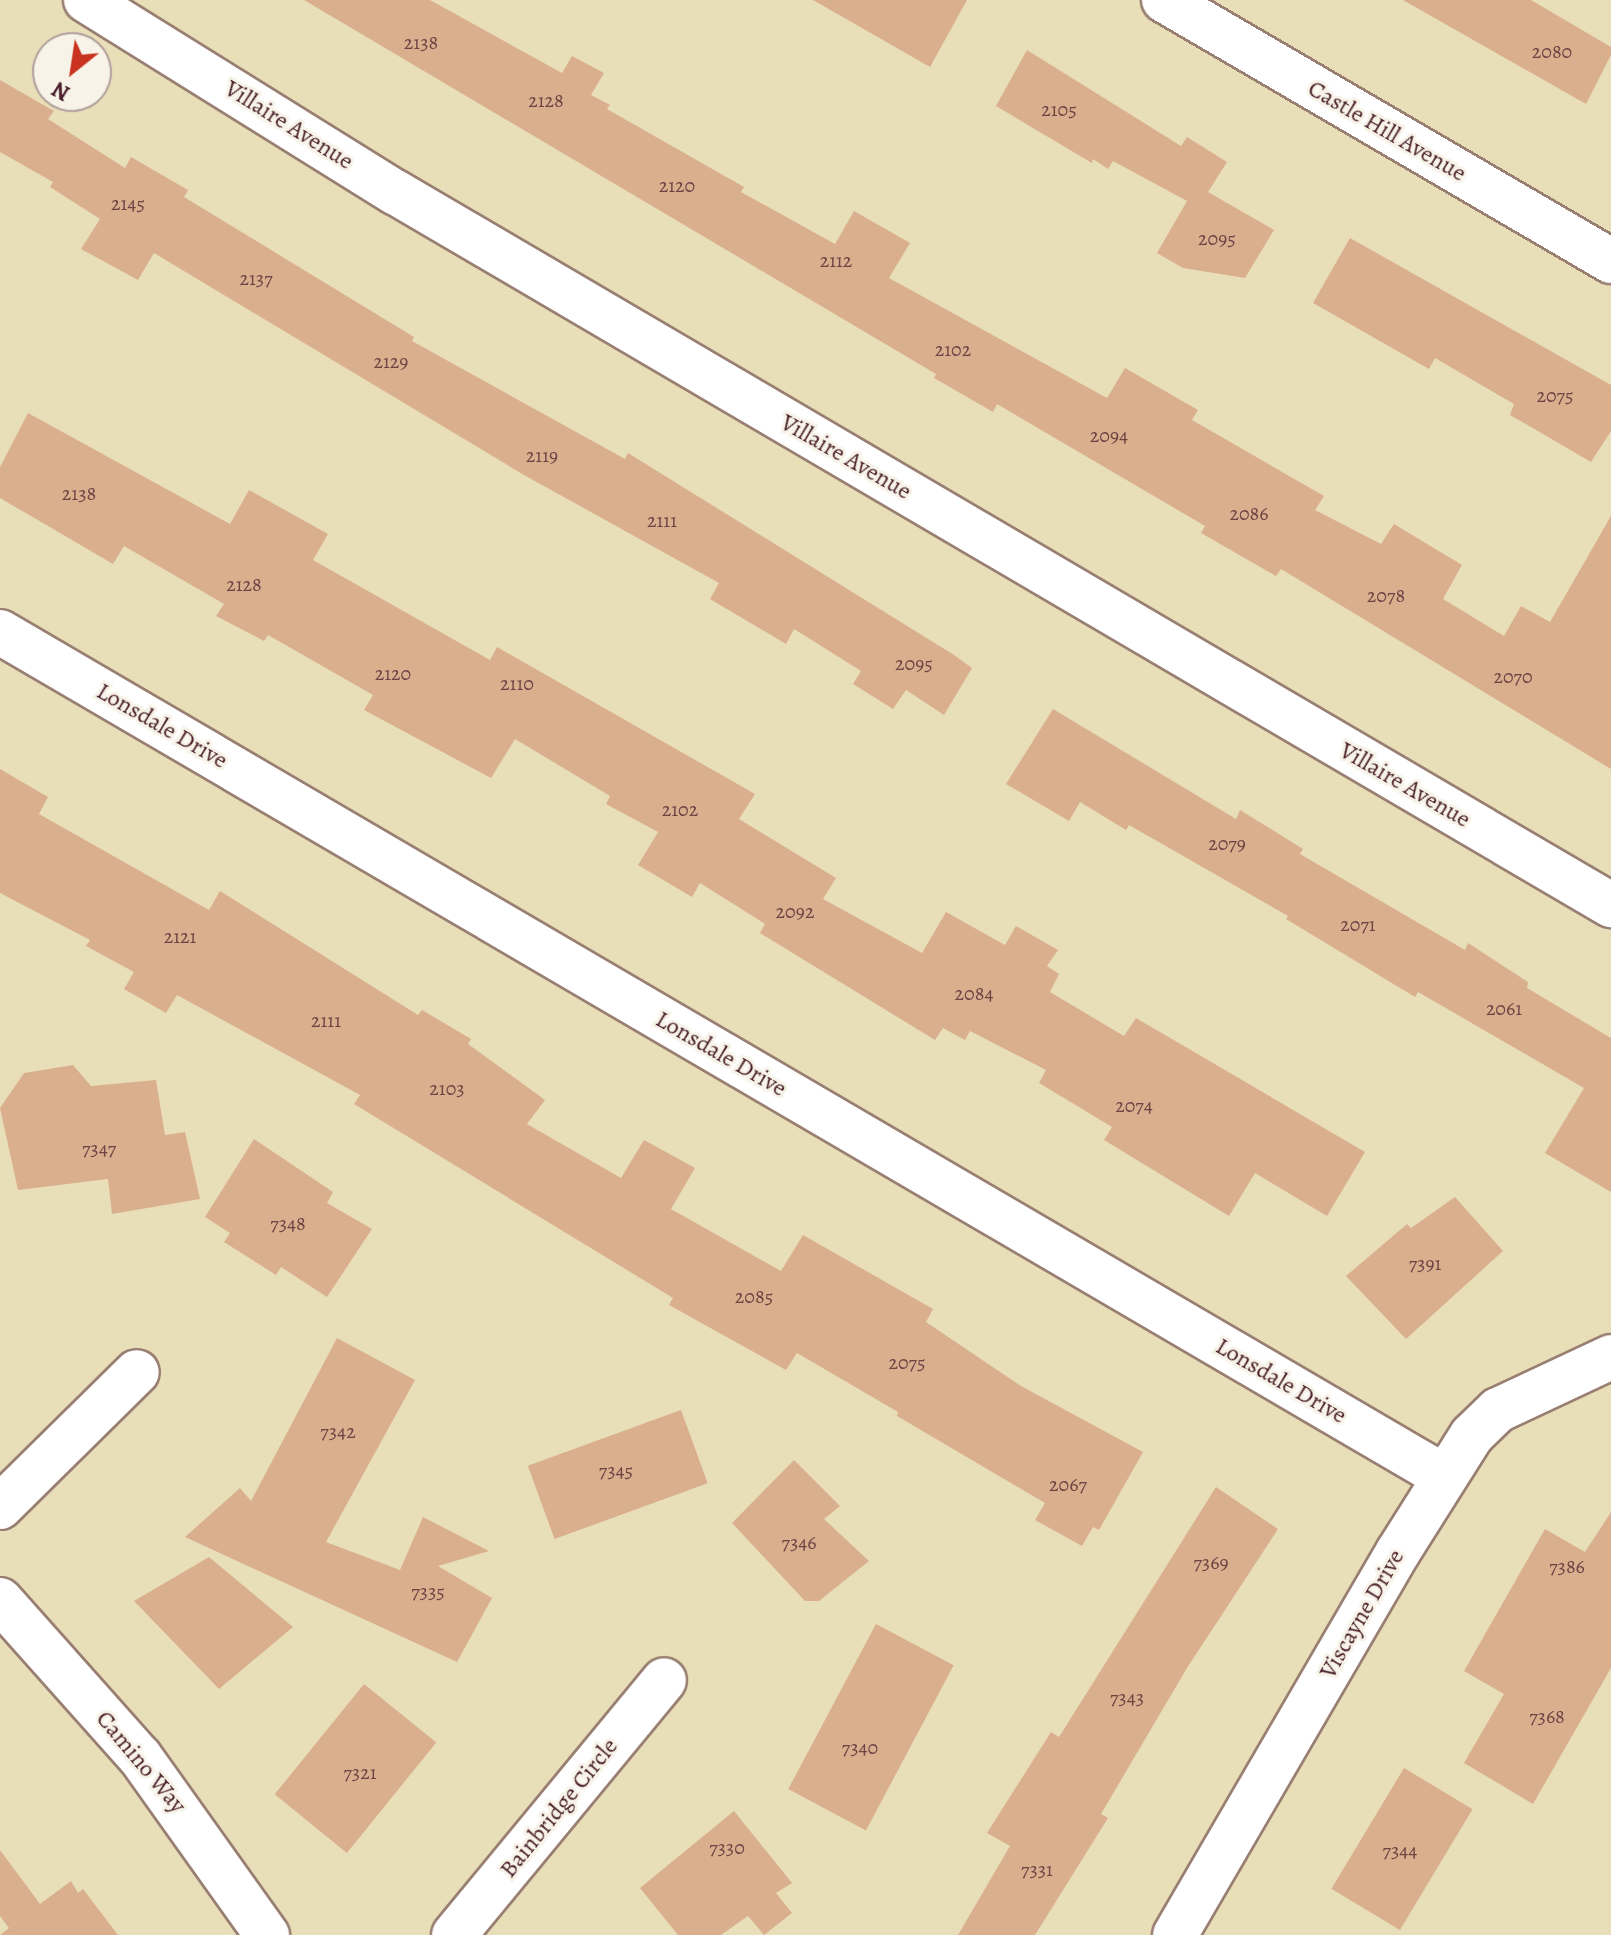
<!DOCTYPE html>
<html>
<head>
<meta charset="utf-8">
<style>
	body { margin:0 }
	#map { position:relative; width:1611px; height:1935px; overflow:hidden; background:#e8dfb9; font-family:Alegreya,serif }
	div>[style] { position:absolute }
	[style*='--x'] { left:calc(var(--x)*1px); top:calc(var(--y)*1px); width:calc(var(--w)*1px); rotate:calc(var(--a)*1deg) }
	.building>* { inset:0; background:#daaf8e; transform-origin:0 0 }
	.roads { filter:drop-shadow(2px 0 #997f72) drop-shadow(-2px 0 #997f72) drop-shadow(0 2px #997f72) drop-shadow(0 -2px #997f72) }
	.minor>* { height:44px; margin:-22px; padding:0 22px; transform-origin:22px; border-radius:22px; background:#fff }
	span { translate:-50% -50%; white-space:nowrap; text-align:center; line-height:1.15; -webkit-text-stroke:6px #f7f3e8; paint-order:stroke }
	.number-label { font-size:20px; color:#6e4344 }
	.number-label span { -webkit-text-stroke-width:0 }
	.street-label { font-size:24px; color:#4a1f2b }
	.north { position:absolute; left:32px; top:32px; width:80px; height:80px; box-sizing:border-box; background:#f7f3e8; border:2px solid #b29e9c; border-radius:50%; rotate:210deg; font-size:22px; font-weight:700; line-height:32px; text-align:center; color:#4a1f2b }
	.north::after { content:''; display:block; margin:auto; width:28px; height:36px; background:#c8321e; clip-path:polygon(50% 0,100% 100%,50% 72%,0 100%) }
</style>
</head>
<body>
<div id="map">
	<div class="building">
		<div style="clip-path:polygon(304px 0,430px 0,562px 73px,572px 56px,604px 73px,591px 95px,610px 105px,607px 109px,744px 187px,741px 192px,835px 244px,854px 211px,910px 243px,889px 278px,1107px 398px,1125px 368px,1198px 410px,1192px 420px,1324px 496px,1315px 510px,1381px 544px,1394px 524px,1462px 565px,1443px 599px,1504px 636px,1521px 606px,1550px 622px,1611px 516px,1611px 769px,1281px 569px,1276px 576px,1201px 533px,1205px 526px,997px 404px,993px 412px,934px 378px,936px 374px)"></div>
		<div style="clip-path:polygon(813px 0,967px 0,930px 67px)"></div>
		<div style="clip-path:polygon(1403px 0,1531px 0,1611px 47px,1611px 55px,1586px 104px)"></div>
		<div style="clip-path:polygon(1027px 50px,1181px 146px,1187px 137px,1227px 162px,1208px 192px,1274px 230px,1245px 278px,1183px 268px,1157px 253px,1187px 201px,1113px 161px,1108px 169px,1093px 159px,1092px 163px,996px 106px)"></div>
		<div style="clip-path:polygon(0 80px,54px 111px,48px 119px,125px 168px,131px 157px,188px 190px,184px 197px,414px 337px,412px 341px,625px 459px,628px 453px,954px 655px,972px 668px,944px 715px,906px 690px,893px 709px,853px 684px,861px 671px,794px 629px,786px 644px,710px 599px,719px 583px,524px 475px,154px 253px,138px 280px,81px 249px,100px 219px,50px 187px,53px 182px,0 152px)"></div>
		<div style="clip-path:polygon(1350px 238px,1611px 385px,1611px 431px,1591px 462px,1510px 415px,1514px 404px,1435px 358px,1429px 369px,1313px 303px)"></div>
		<div style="clip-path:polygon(28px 413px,230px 524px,249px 490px,328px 534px,313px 560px,490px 660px,497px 647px,755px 794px,739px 819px,836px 878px,823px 899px,922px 953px,946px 912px,1005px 945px,1016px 926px,1058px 950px,1047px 966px,1059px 974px,1050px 992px,1124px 1036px,1136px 1018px,1365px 1152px,1327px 1216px,1255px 1173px,1229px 1216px,1104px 1140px,1112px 1127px,1039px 1083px,1046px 1070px,970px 1031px,965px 1040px,943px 1028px,935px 1040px,760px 933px,765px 924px,700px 883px,692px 897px,638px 865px,658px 832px,606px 804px,610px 796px,515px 739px,491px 778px,364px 710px,373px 695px,268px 635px,264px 641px,216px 616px,224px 604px,124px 546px,113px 564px,0 498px,0 467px)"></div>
		<div style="clip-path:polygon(1053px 709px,1236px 819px,1240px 810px,1303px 849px,1300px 854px,1465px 950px,1468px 943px,1528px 982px,1527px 988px,1611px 1038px,1611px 1192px,1545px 1153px,1584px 1088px,1418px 992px,1415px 997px,1286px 919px,1288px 916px,1129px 825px,1126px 830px,1080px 802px,1069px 821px,1006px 784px)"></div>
		<div style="clip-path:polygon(0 769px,48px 797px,39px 814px,209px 910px,220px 891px,418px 1015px,422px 1010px,471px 1039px,468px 1044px,545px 1100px,527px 1124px,621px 1178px,644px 1140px,695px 1168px,671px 1209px,781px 1271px,803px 1235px,933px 1309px,926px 1322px,1021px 1386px,1143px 1452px,1099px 1530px,1093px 1527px,1082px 1546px,1035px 1520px,1045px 1503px,897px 1416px,898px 1412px,797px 1353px,786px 1370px,669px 1305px,673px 1298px,354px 1104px,360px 1095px,177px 995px,166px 1013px,124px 989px,134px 972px,86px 946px,90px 940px,0 893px)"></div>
		<div style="clip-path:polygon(73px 1065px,91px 1086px,156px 1080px,165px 1135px,185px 1132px,200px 1199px,112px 1214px,108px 1179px,18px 1190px,0 1108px,24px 1073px)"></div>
		<div style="clip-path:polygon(254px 1139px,333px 1192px,327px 1203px,372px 1229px,327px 1297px,281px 1267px,276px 1275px,224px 1242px,230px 1233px,205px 1217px)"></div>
		<div style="clip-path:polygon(1455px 1197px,1503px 1251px,1406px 1339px,1346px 1276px,1407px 1224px,1411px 1228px)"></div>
		<div style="clip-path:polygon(337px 1338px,415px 1380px,326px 1542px,400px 1570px,423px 1517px,489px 1551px,438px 1566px,492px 1598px,457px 1662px,185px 1537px,240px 1488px,251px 1501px)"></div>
		<div style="left:681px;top:1410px;width:78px;height:163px;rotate:70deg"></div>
		<div style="clip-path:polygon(794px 1460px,840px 1506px,824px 1519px,869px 1561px,819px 1601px,805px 1601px,732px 1523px)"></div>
		<div style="clip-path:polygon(1216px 1487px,1278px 1529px,1187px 1668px,1101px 1814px,1108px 1818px,1035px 1935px,958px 1935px,1010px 1846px,987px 1833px,1051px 1732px,1059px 1737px)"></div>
		<div style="clip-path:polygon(1611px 1512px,1611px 1668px,1533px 1804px,1464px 1763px,1504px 1694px,1464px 1671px,1545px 1529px,1585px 1552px)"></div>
		<div style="clip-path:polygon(209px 1557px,293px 1627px,219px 1689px,134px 1601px)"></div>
		<div style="left:876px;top:1624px;width:88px;height:187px;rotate:28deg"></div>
		<div style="left:364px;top:1684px;width:93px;height:142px;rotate:39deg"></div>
		<div style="left:1404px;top:1768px;width:80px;height:141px;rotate:31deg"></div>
		<div style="clip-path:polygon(734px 1811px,792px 1883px,776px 1893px,792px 1913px,764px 1935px,748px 1916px,721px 1935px,678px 1935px,640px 1888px)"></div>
		<div style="clip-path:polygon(0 1850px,40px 1904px,71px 1881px,78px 1893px,83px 1889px,118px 1935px,0 1935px,9px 1928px,0 1916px)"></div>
	</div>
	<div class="roads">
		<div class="minor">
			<div style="--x:86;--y:0;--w:364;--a:31.9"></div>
			<div style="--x:395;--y:192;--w:1410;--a:30.39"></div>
			<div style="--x:1164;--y:0;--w:518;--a:30.28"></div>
			<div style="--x:0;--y:632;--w:1672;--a:30.32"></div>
			<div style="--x:0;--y:1507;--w:192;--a:-44.6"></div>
			<div style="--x:0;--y:1600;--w:210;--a:48.3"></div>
			<div style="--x:140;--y:1757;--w:219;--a:54.5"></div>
			<div style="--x:454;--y:1935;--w:330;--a:-50.5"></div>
			<div style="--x:1175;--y:1935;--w:443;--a:-59.8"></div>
			<div style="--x:1398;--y:1552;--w:138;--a:-57.7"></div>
			<div style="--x:1472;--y:1435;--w:36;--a:-44"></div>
			<div style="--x:1498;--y:1410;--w:125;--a:-25.1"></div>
		</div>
	</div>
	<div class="number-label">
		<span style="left:421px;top:42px">2138</span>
		<span style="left:1552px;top:51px">2080</span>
		<span style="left:546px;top:100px">2128</span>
		<span style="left:1059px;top:109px">2105</span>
		<span style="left:677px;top:185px">2120</span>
		<span style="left:128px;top:203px">2145</span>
		<span style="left:1217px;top:238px">2095</span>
		<span style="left:836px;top:260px">2112</span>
		<span style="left:256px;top:278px">2137</span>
		<span style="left:953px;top:349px">2102</span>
		<span style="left:391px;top:361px">2129</span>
		<span style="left:1555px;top:395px">2075</span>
		<span style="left:1109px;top:435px">2094</span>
		<span style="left:542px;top:455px">2119</span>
		<span style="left:79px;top:493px">2138</span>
		<span style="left:1249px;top:513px">2086</span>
		<span style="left:662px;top:520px">2111</span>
		<span style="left:244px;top:584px">2128</span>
		<span style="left:1386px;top:595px">2078</span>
		<span style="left:914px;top:663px">2095</span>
		<span style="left:393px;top:673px">2120</span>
		<span style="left:1513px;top:676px">2070</span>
		<span style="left:517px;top:683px">2110</span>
		<span style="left:680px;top:809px">2102</span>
		<span style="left:1227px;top:843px">2079</span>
		<span style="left:795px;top:911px">2092</span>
		<span style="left:1358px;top:924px">2071</span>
		<span style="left:180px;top:936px">2121</span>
		<span style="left:974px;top:993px">2084</span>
		<span style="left:1504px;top:1008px">2061</span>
		<span style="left:326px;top:1020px">2111</span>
		<span style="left:447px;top:1088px">2103</span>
		<span style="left:1134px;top:1105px">2074</span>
		<span style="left:99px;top:1148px">7347</span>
		<span style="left:288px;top:1223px">7348</span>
		<span style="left:1425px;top:1263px">7391</span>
		<span style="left:754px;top:1296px">2085</span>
		<span style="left:907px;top:1362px">2075</span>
		<span style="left:338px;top:1431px">7342</span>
		<span style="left:616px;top:1470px">7345</span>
		<span style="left:1068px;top:1484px">2067</span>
		<span style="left:799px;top:1542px">7346</span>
		<span style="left:1211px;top:1562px">7369</span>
		<span style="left:1567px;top:1566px">7386</span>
		<span style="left:428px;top:1591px">7335</span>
		<span style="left:1127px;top:1697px">7343</span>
		<span style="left:1547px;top:1716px">7368</span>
		<span style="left:860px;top:1747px">7340</span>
		<span style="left:360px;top:1772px">7321</span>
		<span style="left:727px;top:1847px">7330</span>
		<span style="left:1400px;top:1850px">7344</span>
		<span style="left:1037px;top:1869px">7331</span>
	</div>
	<div class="street-label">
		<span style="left:289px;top:125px;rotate:32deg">Villaire Avenue</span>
		<span style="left:1387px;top:131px;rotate:30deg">Castle Hill Avenue</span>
		<span style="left:846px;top:457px;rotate:30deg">Villaire Avenue</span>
		<span style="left:162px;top:726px;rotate:30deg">Lonsdale Drive</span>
		<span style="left:1405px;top:785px;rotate:30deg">Villaire Avenue</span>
		<span style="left:721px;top:1054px;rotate:30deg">Lonsdale Drive</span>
		<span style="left:1281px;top:1381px;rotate:30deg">Lonsdale Drive</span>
		<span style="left:1362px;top:1614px;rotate:-60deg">Viscayne Drive</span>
		<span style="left:141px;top:1762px;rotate:50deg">Camino Way</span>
		<span style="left:559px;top:1808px;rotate:-51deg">Bainbridge Circle</span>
	</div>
	<div class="north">N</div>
</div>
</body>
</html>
